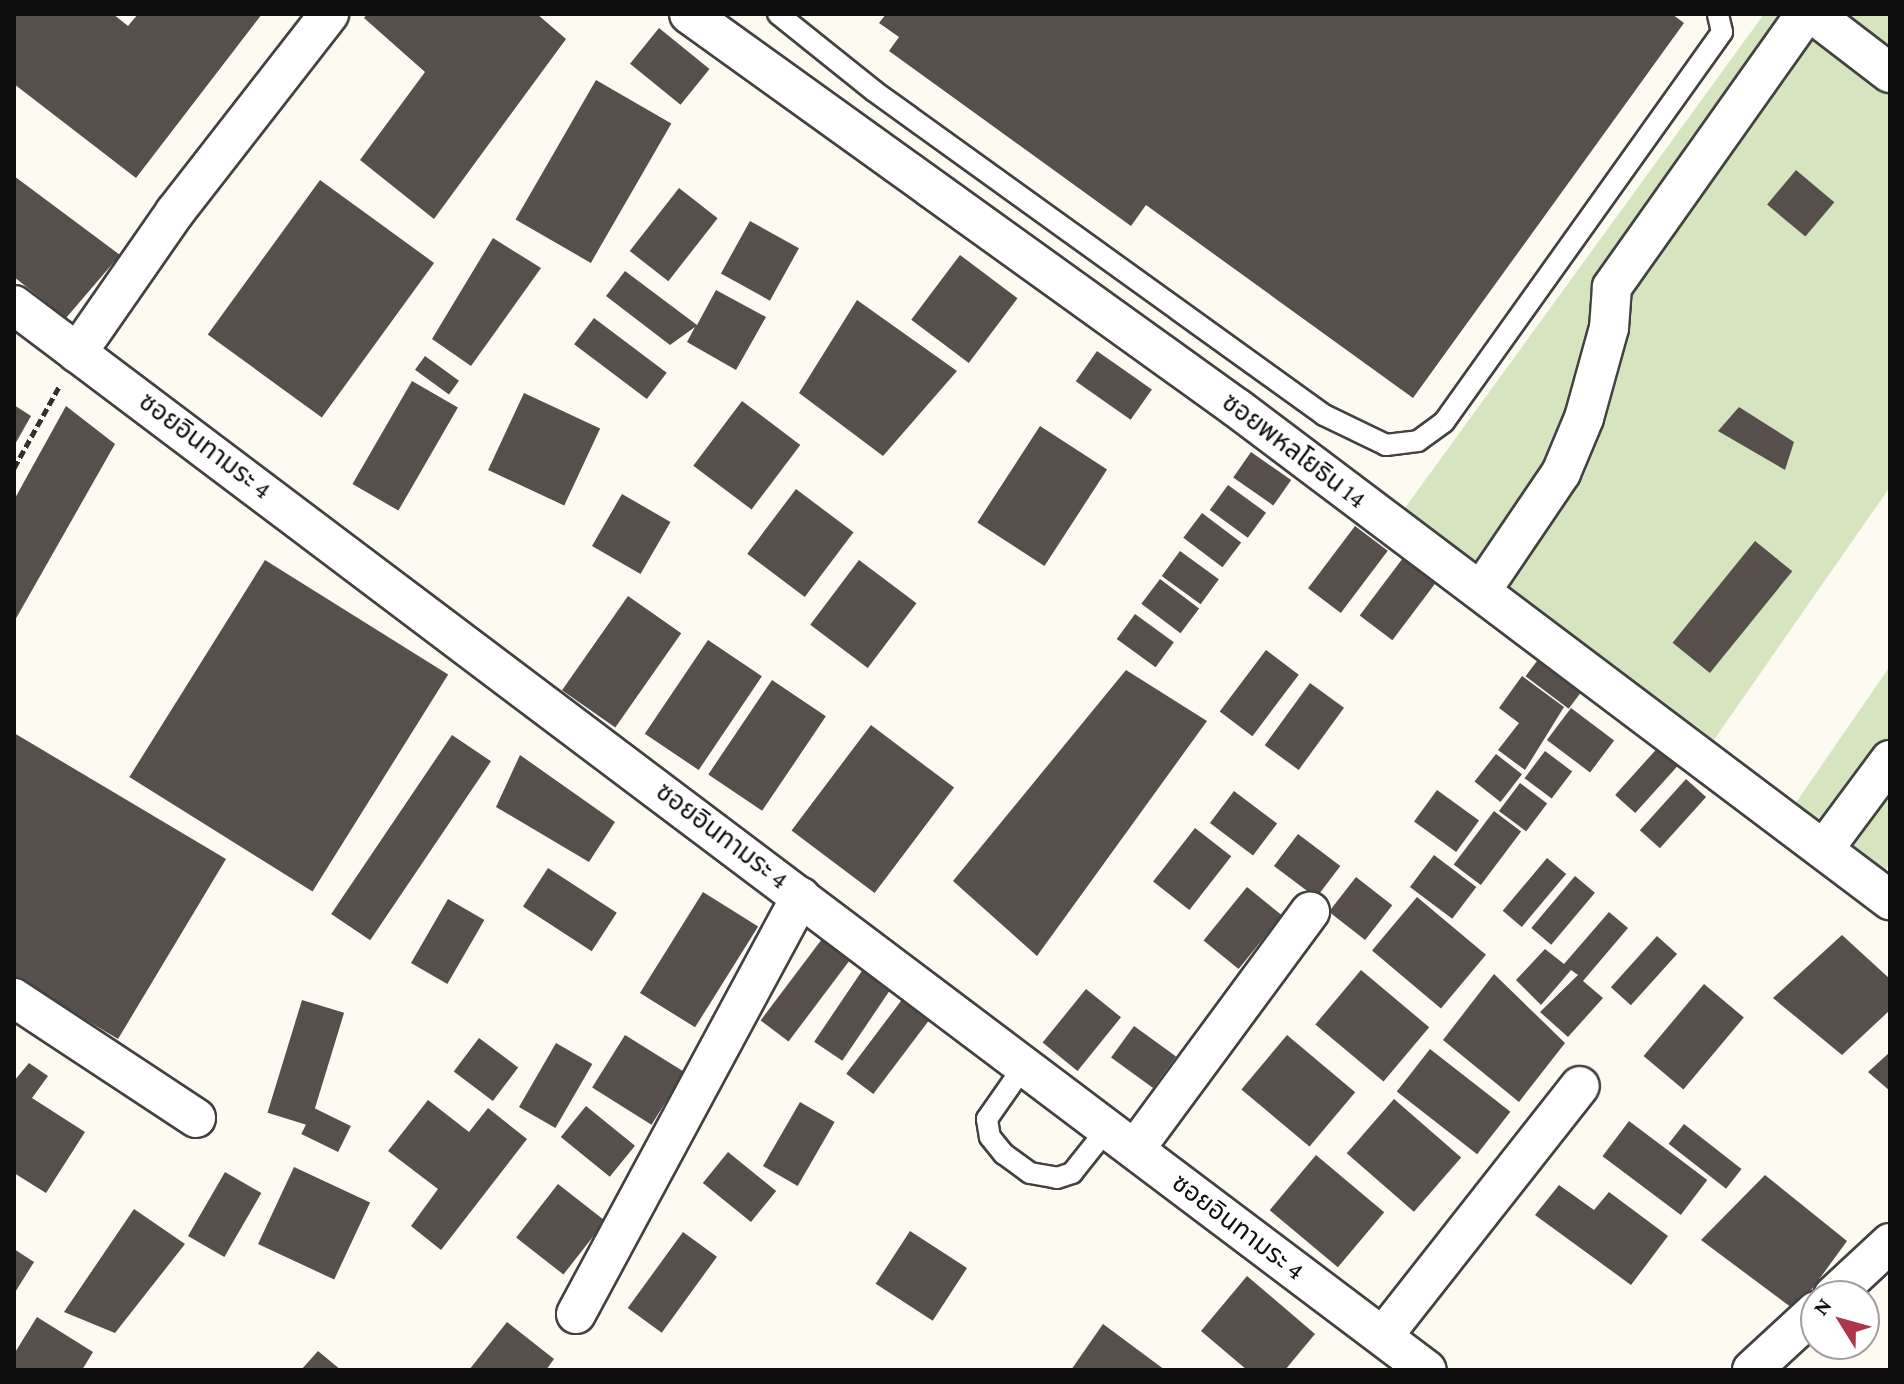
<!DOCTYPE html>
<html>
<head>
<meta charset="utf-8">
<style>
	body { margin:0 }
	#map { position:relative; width:1904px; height:1384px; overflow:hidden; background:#fdfaf2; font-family:"Crimson Pro","Noto Sans Thai",serif }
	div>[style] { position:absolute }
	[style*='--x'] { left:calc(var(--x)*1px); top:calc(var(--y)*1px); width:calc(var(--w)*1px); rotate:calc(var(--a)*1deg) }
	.green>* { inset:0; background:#d6e5bf }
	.building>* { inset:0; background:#564f4c; transform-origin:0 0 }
	.path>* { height:5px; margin-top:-2.5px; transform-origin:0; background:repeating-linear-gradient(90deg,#313131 0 8px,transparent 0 12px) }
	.roads { filter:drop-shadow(2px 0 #424242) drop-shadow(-2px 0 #424242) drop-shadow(0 2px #424242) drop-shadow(0 -2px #424242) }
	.service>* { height:20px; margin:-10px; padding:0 10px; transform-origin:10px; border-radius:10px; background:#fff }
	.minor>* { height:38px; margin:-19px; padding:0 19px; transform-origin:19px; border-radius:19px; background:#fff }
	span { translate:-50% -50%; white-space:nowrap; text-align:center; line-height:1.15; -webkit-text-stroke:8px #fff; paint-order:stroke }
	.street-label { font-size:26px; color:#0f0f0f }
	.frame { position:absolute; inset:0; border:16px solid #0f0f0f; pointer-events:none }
	.north { position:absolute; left:1800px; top:1280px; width:80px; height:80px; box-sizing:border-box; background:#fff; border:2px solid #9f9f9f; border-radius:50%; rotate:307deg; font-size:22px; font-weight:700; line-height:32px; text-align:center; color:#0f0f0f }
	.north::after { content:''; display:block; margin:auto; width:28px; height:36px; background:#af3649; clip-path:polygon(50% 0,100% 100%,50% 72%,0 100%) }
</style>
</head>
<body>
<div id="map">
	<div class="green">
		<div style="clip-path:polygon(1764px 14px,1890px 14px,1890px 487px,1711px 744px,1402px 512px)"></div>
		<div style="clip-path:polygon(1890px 666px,1890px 864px,1882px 875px,1793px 807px)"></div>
	</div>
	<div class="building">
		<div style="clip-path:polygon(14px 14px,113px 14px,128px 26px,138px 14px,262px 14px,136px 178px,14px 84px)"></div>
		<div style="clip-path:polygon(367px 14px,537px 14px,566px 39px,434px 219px,360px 160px,425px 72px,364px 18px)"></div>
		<div style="clip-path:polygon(886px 14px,1672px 14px,1684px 23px,1413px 398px,1146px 205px,1131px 226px,889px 51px,899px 37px,879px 23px)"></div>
		<div style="left:659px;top:28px;width:65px;height:46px;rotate:39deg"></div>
		<div style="left:596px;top:80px;width:87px;height:161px;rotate:30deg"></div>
		<div style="left:1796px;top:170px;width:50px;height:45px;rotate:40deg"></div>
		<div style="clip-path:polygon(14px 176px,120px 255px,66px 318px,14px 277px)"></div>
		<div style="left:320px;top:180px;width:141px;height:191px;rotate:36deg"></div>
		<div style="left:679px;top:188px;width:49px;height:80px;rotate:38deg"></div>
		<div style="left:750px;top:221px;width:56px;height:60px;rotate:29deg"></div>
		<div style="clip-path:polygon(493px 238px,541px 268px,471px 366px,432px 339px)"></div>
		<div style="left:960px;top:255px;width:72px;height:81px;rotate:37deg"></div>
		<div style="clip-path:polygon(625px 271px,697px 325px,716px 290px,766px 317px,736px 370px,687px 342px,695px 327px,670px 345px,606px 296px)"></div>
		<div style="clip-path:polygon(857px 300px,957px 371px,883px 456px,799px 393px)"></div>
		<div style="left:594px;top:318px;width:91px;height:33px;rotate:37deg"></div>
		<div style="left:1097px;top:351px;width:67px;height:37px;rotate:35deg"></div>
		<div style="left:425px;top:356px;width:42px;height:17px;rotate:36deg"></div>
		<div style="left:412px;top:381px;width:53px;height:119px;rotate:30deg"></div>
		<div style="left:524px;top:393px;width:84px;height:85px;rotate:25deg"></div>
		<div style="left:742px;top:401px;width:73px;height:81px;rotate:37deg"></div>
		<div style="clip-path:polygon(14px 405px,31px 416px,14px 446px)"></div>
		<div style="clip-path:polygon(66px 406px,115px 444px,14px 622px,14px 500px)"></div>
		<div style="clip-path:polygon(1739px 407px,1794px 442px,1785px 470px,1718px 431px)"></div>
		<div style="left:1040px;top:426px;width:80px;height:115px;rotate:33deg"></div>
		<div style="left:1251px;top:452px;width:49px;height:31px;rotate:35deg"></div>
		<div style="left:1228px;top:485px;width:47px;height:31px;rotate:36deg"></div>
		<div style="left:796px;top:489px;width:72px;height:81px;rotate:37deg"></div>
		<div style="left:622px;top:494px;width:56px;height:60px;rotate:30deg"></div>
		<div style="left:1202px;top:513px;width:49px;height:31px;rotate:37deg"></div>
		<div style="left:1355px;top:526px;width:41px;height:78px;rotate:37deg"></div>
		<div style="left:1755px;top:541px;width:48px;height:131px;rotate:39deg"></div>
		<div style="left:1180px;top:551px;width:48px;height:31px;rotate:36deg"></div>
		<div style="left:1406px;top:554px;width:41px;height:77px;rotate:37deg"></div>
		<div style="left:265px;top:560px;width:216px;height:256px;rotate:32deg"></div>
		<div style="left:859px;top:560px;width:72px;height:81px;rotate:37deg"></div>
		<div style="left:1160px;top:579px;width:49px;height:31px;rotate:37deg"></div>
		<div style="left:628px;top:596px;width:65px;height:115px;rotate:35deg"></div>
		<div style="left:1135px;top:614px;width:48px;height:31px;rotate:36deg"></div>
		<div style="left:708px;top:640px;width:65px;height:113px;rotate:34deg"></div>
		<div style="left:1549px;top:645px;width:54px;height:39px;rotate:37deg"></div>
		<div style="left:1266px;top:650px;width:41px;height:77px;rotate:37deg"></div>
		<div style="clip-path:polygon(1126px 670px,1207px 721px,1037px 956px,953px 881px)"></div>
		<div style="clip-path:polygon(1522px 676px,1564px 707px,1525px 770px,1498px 750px,1519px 723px,1499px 708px)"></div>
		<div style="left:772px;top:680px;width:65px;height:114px;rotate:34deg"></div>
		<div style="left:1310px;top:683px;width:42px;height:77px;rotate:36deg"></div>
		<div style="left:1571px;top:708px;width:54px;height:40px;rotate:37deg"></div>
		<div style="left:871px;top:725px;width:104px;height:132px;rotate:37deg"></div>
		<div style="clip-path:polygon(14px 733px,226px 859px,118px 1039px,14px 977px)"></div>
		<div style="left:452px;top:735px;width:47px;height:216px;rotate:34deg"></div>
		<div style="left:1662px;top:743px;width:27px;height:70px;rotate:42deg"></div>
		<div style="left:1545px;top:751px;width:34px;height:34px;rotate:37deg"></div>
		<div style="left:1496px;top:754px;width:33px;height:35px;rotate:38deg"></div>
		<div style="clip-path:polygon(520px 755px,615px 822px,589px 862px,496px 807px)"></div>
		<div style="left:1686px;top:779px;width:27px;height:69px;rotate:42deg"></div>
		<div style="left:1520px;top:783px;width:34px;height:35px;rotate:37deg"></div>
		<div style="left:1437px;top:790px;width:52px;height:39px;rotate:36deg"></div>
		<div style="left:1234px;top:791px;width:54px;height:40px;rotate:37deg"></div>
		<div style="left:1494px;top:811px;width:34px;height:67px;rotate:37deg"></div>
		<div style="left:1195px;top:828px;width:46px;height:68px;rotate:38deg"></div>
		<div style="left:1298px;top:834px;width:53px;height:40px;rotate:37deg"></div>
		<div style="left:1434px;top:855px;width:53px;height:40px;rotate:37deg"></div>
		<div style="left:1547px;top:858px;width:25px;height:69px;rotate:40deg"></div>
		<div style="left:548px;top:868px;width:82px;height:46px;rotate:33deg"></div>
		<div style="left:1575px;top:876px;width:26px;height:68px;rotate:40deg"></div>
		<div style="left:1356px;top:877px;width:46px;height:44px;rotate:38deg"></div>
		<div style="left:1247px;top:887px;width:45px;height:69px;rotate:39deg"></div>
		<div style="left:703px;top:892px;width:65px;height:119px;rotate:32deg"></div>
		<div style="left:1417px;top:897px;width:90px;height:70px;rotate:40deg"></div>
		<div style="left:448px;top:899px;width:42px;height:74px;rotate:30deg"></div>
		<div style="clip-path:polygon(1609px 912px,1628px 928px,1583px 981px,1603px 998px,1568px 1037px,1540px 1012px,1578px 975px,1571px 970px,1541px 1005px,1516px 980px,1545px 949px,1564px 964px)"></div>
		<div style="left:825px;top:935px;width:35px;height:107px;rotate:37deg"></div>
		<div style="clip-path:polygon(1842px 935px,1890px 979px,1890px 1010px,1842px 1055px,1773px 998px)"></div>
		<div style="left:1657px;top:936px;width:27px;height:69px;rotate:42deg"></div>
		<div style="left:874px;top:953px;width:34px;height:107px;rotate:34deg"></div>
		<div style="left:1361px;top:970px;width:89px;height:71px;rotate:40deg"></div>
		<div style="clip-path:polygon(1494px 974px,1565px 1043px,1519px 1102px,1443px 1040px)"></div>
		<div style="left:1704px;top:984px;width:52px;height:94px;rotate:40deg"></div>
		<div style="left:910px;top:989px;width:34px;height:106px;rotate:37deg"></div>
		<div style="left:1086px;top:989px;width:45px;height:69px;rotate:39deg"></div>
		<div style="left:302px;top:1000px;width:44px;height:118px;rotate:17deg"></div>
		<div style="left:1134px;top:1026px;width:52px;height:39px;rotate:36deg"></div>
		<div style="left:625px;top:1035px;width:70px;height:62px;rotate:32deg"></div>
		<div style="left:1287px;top:1035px;width:89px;height:71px;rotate:40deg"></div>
		<div style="left:479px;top:1038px;width:49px;height:42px;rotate:37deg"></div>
		<div style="left:556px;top:1043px;width:42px;height:74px;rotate:30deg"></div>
		<div style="left:1430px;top:1049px;width:102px;height:54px;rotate:38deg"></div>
		<div style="clip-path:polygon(1890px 1052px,1890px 1091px,1868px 1072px)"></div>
		<div style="clip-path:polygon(29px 1063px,48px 1076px,32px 1098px,85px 1132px,46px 1193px,14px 1173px,14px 1081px)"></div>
		<div style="left:1394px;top:1099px;width:89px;height:72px;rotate:41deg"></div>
		<div style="clip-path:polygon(428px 1100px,469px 1132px,488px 1108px,527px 1139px,441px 1250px,411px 1226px,438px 1189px,388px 1151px)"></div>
		<div style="left:800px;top:1102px;width:40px;height:74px;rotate:30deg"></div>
		<div style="left:586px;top:1106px;width:63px;height:40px;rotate:39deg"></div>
		<div style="left:314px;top:1108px;width:41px;height:29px;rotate:26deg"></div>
		<div style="left:1629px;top:1121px;width:98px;height:44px;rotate:37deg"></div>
		<div style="left:1684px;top:1124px;width:73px;height:25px;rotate:38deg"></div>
		<div style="left:728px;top:1152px;width:62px;height:40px;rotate:39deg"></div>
		<div style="left:1316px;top:1155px;width:89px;height:72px;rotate:40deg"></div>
		<div style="left:294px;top:1167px;width:84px;height:85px;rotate:25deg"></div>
		<div style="left:225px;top:1172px;width:42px;height:74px;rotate:30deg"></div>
		<div style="clip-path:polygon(1765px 1175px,1847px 1241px,1796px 1311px,1701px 1240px)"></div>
		<div style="left:558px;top:1184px;width:60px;height:68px;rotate:38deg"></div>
		<div style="clip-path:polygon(1559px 1185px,1594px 1210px,1609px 1192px,1668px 1236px,1631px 1285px,1535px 1215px)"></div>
		<div style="clip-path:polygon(134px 1209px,185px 1244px,115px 1333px,64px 1312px)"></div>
		<div style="left:910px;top:1231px;width:68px;height:63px;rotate:33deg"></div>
		<div style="left:683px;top:1232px;width:42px;height:94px;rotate:36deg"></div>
		<div style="clip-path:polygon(14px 1249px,34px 1262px,14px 1294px)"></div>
		<div style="clip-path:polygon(1247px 1276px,1315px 1334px,1285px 1370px,1247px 1370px,1201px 1331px)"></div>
		<div style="clip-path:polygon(37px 1317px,93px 1352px,82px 1370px,14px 1370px,14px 1354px)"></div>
		<div style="clip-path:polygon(507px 1322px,554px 1359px,546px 1370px,469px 1370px)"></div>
		<div style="clip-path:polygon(1103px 1324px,1165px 1370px,1071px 1370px)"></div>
		<div style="clip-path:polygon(318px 1351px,341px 1370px,301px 1370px)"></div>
	</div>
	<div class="path">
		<div style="--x:14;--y:468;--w:95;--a:-61"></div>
	</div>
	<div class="roads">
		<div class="service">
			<div style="--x:778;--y:14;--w:123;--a:38.7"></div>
			<div style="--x:874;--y:91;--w:555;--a:35.75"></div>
			<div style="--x:1324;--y:415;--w:69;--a:25.8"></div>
			<div style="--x:1386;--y:445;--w:32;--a:-7"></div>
			<div style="--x:1418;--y:441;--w:32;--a:-36"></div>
			<div style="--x:1444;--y:422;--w:479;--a:-54.5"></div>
			<div style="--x:1722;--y:32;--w:18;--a:-103"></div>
			<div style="--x:1024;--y:1066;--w:65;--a:124.9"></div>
			<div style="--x:987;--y:1119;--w:18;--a:81"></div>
			<div style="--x:990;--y:1137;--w:22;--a:51"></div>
			<div style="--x:1004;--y:1154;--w:32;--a:36"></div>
			<div style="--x:1030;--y:1173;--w:27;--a:10"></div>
			<div style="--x:1057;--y:1178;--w:16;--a:-18"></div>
			<div style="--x:1072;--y:1173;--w:56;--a:-51.5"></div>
		</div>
		<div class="minor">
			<div style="--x:689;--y:14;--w:675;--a:35.72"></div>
			<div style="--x:1237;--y:408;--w:818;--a:37"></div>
			<div style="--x:1813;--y:14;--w:97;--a:37.5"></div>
			<div style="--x:14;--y:305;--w:1769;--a:37.01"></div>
			<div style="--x:77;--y:353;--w:172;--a:-55.2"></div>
			<div style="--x:175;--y:212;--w:251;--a:-52.1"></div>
			<div style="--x:1481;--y:591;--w:143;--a:-55.9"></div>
			<div style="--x:1561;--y:473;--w:60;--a:-67.3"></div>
			<div style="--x:1584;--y:418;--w:93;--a:-74.5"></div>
			<div style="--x:1609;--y:328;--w:41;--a:-85.8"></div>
			<div style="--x:1612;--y:287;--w:334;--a:-54.7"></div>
			<div style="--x:1824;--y:849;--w:111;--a:-53.4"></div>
			<div style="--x:14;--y:998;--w:218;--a:33.4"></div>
			<div style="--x:1135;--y:1149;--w:295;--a:-53.6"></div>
			<div style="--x:1833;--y:1296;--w:78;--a:-42.9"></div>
			<div style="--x:576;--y:1314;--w:474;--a:-61.7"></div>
			<div style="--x:1383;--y:1336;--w:318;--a:-51.8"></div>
			<div style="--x:1752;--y:1370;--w:87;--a:-42.7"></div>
		</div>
	</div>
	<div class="street-label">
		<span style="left:205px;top:446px;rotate:37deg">ซอยอินทามระ 4</span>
		<span style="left:1294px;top:451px;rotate:37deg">ซอยพหลโยธิน 14</span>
		<span style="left:722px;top:836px;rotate:37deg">ซอยอินทามระ 4</span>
		<span style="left:1238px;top:1227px;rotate:37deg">ซอยอินทามระ 4</span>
	</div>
	<div class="frame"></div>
	<div class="north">N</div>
</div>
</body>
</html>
